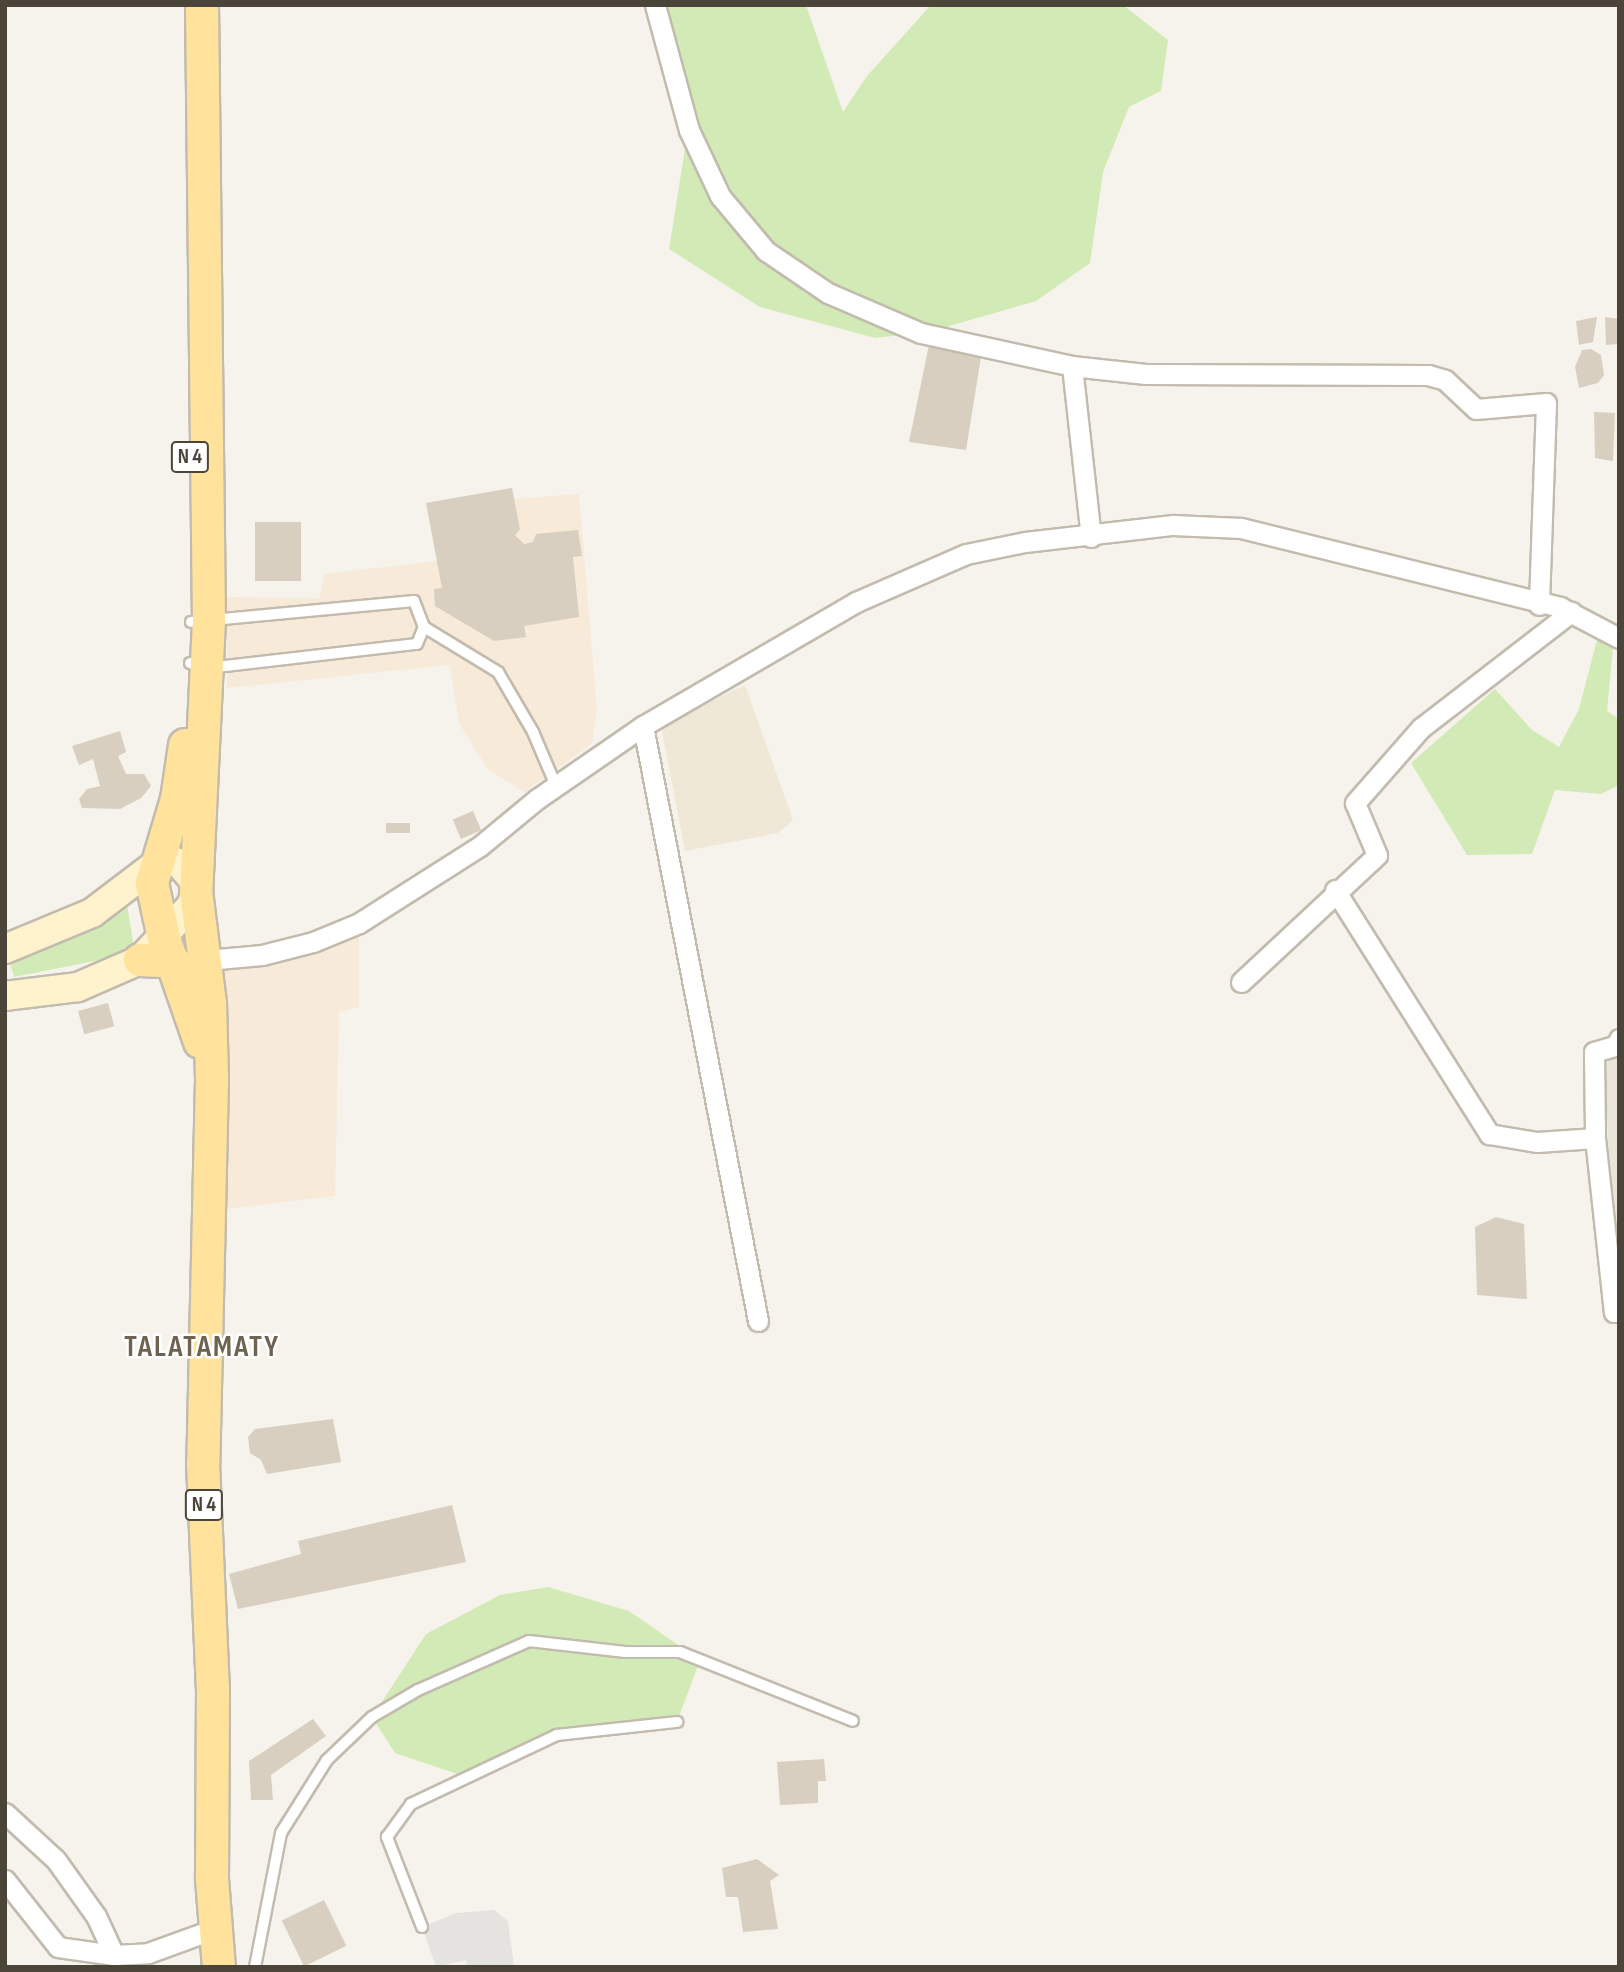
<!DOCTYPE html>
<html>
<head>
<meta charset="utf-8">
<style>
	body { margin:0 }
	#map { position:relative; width:1624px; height:1972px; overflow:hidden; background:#f6f3ec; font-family:"Sofia Sans Condensed",sans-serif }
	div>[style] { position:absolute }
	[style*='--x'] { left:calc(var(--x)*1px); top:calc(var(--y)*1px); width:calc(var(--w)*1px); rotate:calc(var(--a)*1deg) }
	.residential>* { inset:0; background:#eae5da }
	.commercial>* { inset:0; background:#f7ead8 }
	.education>* { inset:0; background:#efe8d6 }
	.green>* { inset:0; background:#d2eab5 }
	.parking>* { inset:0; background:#e5e3e0 }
	.building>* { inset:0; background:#d8cfc1; transform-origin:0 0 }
	.roads { filter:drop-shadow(2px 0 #c2bbae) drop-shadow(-2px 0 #c2bbae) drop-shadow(0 2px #c2bbae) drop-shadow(0 -2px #c2bbae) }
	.service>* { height:10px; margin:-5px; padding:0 5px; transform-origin:5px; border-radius:5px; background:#fff }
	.minor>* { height:19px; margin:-9.5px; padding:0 9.5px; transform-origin:9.5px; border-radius:9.5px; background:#fff }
	.secondary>* { height:28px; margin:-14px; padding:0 14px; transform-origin:14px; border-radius:14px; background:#fff3cd }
	.primary>* { height:32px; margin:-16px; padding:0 16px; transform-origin:16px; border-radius:16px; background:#ffe39c }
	span { translate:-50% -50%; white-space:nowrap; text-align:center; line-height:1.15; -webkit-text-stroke:5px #fff; paint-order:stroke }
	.shield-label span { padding:2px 5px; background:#fff; border:2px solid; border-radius:5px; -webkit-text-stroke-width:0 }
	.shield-label { font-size:21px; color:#4b4439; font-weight:700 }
	.district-label { font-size:30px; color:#6e6250; font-weight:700; letter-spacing:2px }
	.frame { position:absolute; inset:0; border:7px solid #4b4439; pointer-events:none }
</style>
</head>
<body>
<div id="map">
	<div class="residential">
		<div style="clip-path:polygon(1619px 1055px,1619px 1239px,1614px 1240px,1603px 1058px)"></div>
	</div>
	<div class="commercial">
		<div style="clip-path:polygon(512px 488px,514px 499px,579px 494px,597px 709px,592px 744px,524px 792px,488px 769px,460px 725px,449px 665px,227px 688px,227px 597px,320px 598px,324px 574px,437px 561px,426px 503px)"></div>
		<div style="clip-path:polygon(359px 923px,359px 1007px,339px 1012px,335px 1196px,208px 1211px,206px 960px)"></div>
	</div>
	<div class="education">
		<div style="clip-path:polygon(745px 685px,793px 820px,778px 833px,685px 851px,661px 726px)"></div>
	</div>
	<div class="green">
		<div style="clip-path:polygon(655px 5px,806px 5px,843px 112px,867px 76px,931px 5px,1123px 5px,1168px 40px,1161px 91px,1129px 107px,1103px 172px,1090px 263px,1036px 301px,928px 332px,875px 338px,760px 307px,669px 249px,688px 130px)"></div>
		<div style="clip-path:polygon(1598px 636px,1613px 647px,1607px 711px,1619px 719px,1619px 785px,1601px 794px,1555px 790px,1532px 854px,1467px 855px,1411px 763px,1495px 689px,1532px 730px,1559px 747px,1579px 709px)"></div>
		<div style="clip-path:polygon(126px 899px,135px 953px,14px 977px,6px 948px)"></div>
		<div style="clip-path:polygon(548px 1587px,629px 1611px,700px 1660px,677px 1722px,557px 1735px,469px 1778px,395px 1753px,372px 1717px,426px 1634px,500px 1595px)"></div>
	</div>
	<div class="parking">
		<div style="clip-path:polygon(494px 1910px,508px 1921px,514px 1967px,467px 1967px,466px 1960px,436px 1967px,422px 1927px,456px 1913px)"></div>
	</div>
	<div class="building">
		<div style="clip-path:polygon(1597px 317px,1593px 342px,1579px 345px,1576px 321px)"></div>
		<div style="clip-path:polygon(1605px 317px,1619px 319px,1619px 344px,1606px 345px)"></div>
		<div style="clip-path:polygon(931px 335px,982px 351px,966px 450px,909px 442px)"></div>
		<div style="clip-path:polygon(1591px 349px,1601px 355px,1604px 375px,1598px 383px,1579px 388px,1575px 367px,1582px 350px)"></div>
		<div style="clip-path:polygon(1594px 412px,1615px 413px,1613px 461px,1595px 458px)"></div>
		<div style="clip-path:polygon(512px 488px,520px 529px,515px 535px,524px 544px,533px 542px,536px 534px,578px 530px,582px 556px,573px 557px,579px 617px,524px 626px,526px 637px,494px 641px,435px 606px,434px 589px,442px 588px,426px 503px)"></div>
		<div style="left:255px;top:522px;width:46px;height:59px"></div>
		<div style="clip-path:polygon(120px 731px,126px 752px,118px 756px,126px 774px,144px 774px,151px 786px,141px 798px,120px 809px,82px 808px,79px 799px,87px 789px,100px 786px,93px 759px,79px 765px,72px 746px)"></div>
		<div style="left:473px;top:811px;width:21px;height:22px;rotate:67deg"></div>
		<div style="left:410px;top:823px;width:10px;height:24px;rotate:90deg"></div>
		<div style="left:108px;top:1003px;width:24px;height:31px;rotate:75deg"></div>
		<div style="clip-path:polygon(1496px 1217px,1524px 1224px,1527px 1299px,1477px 1295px,1475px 1227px)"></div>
		<div style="clip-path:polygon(333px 1419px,341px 1462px,267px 1474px,261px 1460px,250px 1453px,248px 1437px,255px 1429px)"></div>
		<div style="clip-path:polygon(452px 1505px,466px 1562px,238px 1609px,229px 1574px,301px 1554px,298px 1541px)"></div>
		<div style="clip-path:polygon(313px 1719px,326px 1736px,271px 1775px,273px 1800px,251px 1800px,249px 1761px)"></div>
		<div style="clip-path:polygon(824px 1759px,826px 1781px,818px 1781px,818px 1803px,780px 1805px,777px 1762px)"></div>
		<div style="clip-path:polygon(757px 1859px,779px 1875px,770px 1881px,778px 1929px,743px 1932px,738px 1897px,726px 1897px,722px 1868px)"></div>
		<div style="left:324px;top:1900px;width:51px;height:47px;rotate:64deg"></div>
	</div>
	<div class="roads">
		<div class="service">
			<div style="--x:191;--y:622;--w:224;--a:-5.4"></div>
			<div style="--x:414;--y:601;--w:28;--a:69"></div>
			<div style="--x:424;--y:627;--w:87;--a:31.3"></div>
			<div style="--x:498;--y:672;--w:69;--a:59.7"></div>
			<div style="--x:533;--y:732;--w:59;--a:66.9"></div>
			<div style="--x:190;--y:663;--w:19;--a:16"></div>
			<div style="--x:208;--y:668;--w:210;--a:-6.6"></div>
			<div style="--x:417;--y:644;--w:18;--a:-68"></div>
			<div style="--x:422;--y:1927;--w:97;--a:-111.3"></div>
			<div style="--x:387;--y:1837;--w:41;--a:-54"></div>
			<div style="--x:411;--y:1804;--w:161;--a:-25.3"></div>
			<div style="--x:557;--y:1735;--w:121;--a:-6.2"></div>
			<div style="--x:255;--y:1967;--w:136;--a:-79"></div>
			<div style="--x:281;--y:1833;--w:86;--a:-57.8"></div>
			<div style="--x:327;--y:1760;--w:62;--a:-43.7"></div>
			<div style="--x:372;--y:1717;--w:53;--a:-30.4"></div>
			<div style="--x:418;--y:1690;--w:121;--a:-23.8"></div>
			<div style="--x:529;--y:1641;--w:97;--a:6.5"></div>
			<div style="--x:625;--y:1652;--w:55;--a:0"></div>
			<div style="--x:680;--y:1652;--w:186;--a:21.7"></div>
		</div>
		<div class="minor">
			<div style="--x:655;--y:5;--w:130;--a:74.8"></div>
			<div style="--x:689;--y:130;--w:73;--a:64.8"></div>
			<div style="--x:720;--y:196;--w:72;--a:50.1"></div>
			<div style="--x:766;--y:251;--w:75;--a:34.1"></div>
			<div style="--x:828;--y:293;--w:101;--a:23.3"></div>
			<div style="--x:921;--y:333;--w:155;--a:12.3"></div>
			<div style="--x:1072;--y:366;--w:172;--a:83.7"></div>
			<div style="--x:1072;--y:366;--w:74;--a:6.2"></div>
			<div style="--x:1146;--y:374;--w:282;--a:0.2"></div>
			<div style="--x:1428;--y:375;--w:18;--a:16"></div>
			<div style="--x:1445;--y:380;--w:42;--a:43.1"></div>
			<div style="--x:1476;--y:409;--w:70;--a:-4.9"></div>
			<div style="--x:1546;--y:403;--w:202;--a:92"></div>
			<div style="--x:643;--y:726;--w:606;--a:79.06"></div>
			<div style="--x:1335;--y:890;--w:289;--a:57.7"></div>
			<div style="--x:1489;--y:1134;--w:49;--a:9.5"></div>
			<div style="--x:1537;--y:1142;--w:58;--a:-3.9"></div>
			<div style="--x:196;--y:961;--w:66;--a:-5.2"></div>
			<div style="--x:262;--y:955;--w:53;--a:-14.3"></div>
			<div style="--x:313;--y:942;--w:50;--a:-22.4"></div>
			<div style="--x:359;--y:923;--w:143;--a:-32.5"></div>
			<div style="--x:480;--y:846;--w:74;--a:-39.5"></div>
			<div style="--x:537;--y:799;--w:129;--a:-34.6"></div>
			<div style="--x:643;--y:726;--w:246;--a:-30.2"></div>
			<div style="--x:856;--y:602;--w:120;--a:-23.6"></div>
			<div style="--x:966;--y:554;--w:60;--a:-11.5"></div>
			<div style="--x:1025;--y:542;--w:149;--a:-6.6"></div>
			<div style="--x:1173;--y:525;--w:68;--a:2.5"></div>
			<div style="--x:1241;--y:528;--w:329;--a:13.9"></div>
			<div style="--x:1560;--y:607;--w:67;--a:27.7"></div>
			<div style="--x:1241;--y:982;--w:186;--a:-43"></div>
			<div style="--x:1377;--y:855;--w:56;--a:-112.9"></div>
			<div style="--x:1355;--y:803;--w:100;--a:-48.7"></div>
			<div style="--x:1421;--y:728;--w:190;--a:-37.7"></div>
			<div style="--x:1619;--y:1039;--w:6;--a:99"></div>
			<div style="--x:1618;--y:1045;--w:25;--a:164"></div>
			<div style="--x:1594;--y:1052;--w:86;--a:89.3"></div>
			<div style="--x:1595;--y:1138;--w:175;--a:83.8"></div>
			<div style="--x:1614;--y:1312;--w:5;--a:-11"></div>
			<div style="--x:5;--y:1813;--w:69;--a:42.7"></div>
			<div style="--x:56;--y:1860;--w:69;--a:54.5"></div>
			<div style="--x:96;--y:1916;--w:43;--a:65.2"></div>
			<div style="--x:114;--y:1955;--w:34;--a:-3"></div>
			<div style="--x:148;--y:1953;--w:70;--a:-20"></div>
			<div style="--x:5;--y:1880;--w:85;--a:51.7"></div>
			<div style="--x:58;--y:1947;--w:57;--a:8.1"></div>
		</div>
		<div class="secondary">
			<div style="--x:5;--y:949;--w:94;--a:-22.5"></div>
			<div style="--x:92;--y:913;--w:89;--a:-37.3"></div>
			<div style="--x:163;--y:859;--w:16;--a:14"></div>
			<div style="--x:179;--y:863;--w:21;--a:49"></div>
			<div style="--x:193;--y:879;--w:12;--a:76"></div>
			<div style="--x:196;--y:891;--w:16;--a:108"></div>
			<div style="--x:191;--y:906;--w:74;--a:133.4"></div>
			<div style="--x:140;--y:960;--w:68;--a:156.5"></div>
			<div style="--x:78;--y:987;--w:74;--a:173"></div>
		</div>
		<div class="primary">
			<div style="--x:202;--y:5;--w:615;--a:89.35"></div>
			<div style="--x:209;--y:620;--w:271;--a:92.7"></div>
			<div style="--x:196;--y:891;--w:113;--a:82.9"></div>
			<div style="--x:210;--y:1003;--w:77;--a:88.5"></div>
			<div style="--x:212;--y:1080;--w:383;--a:91.3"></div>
			<div style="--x:203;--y:1463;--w:225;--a:87.5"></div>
			<div style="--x:213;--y:1688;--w:191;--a:90.3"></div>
			<div style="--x:212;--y:1879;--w:88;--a:85.5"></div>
			<div style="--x:185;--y:745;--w:55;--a:98.4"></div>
			<div style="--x:177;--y:799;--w:88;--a:106.6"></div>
			<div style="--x:152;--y:883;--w:56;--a:77.7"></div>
			<div style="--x:164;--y:938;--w:110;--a:70.9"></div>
			<div style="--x:140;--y:960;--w:34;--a:3"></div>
		</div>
	</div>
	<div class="shield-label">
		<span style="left:190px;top:457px">N 4</span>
		<span style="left:204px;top:1505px">N 4</span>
	</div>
	<div class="district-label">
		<span style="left:202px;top:1347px">TALATAMATY</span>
	</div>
	<div class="frame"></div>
</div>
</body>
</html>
